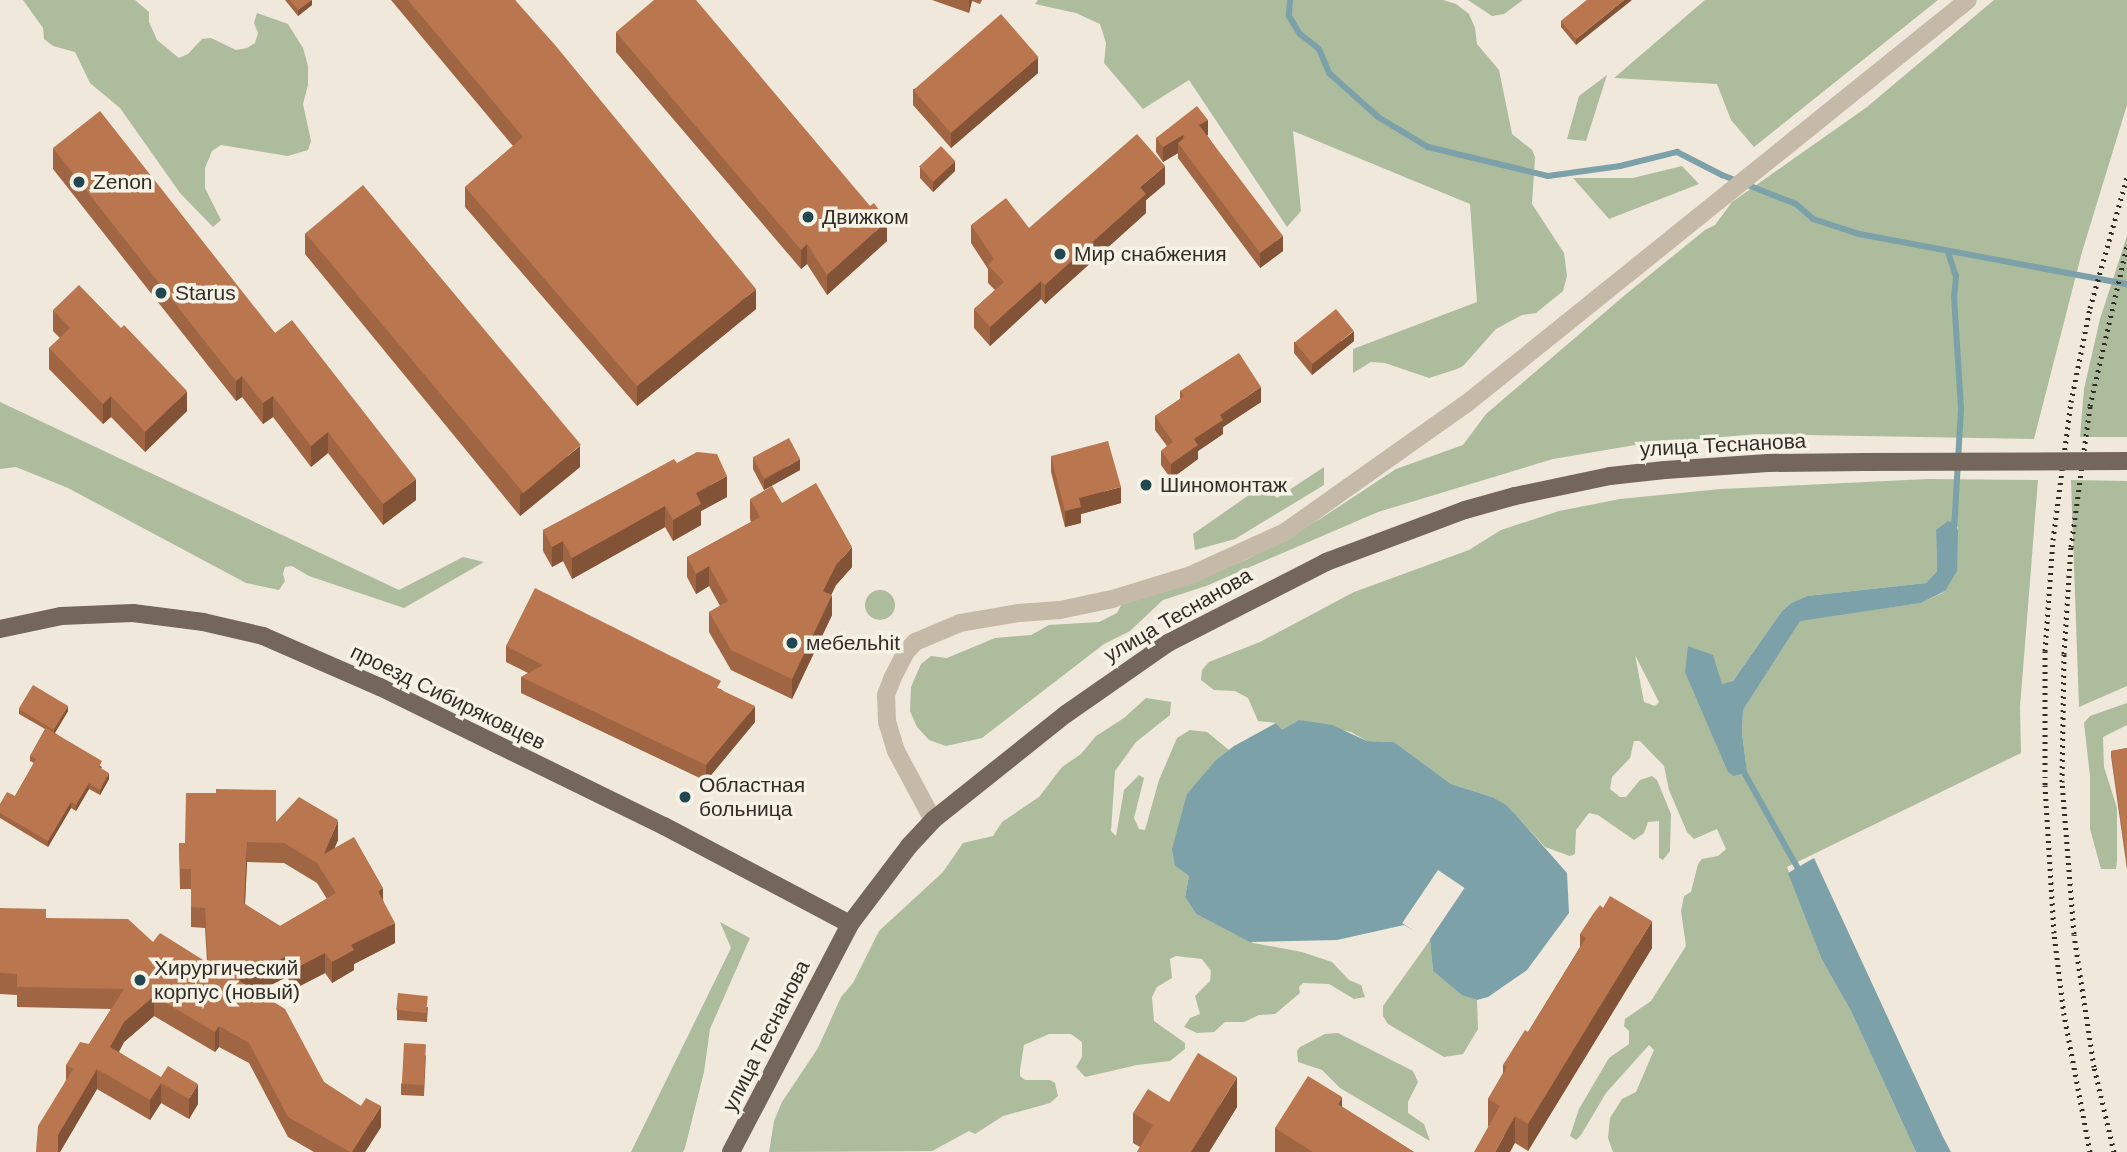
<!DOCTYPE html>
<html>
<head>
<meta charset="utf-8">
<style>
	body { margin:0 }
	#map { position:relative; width:2127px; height:1152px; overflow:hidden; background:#efe8db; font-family:Helvetica,sans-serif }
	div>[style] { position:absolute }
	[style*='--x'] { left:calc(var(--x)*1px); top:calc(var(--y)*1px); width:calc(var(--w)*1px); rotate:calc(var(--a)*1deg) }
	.green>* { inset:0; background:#adbc9c }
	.round { border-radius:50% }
	.water>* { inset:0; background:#7ca1a9 }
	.pier>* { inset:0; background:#efe8db; transform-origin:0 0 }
	.stream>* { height:6px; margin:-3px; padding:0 3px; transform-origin:3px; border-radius:3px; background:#7ca1a9 }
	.minor>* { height:18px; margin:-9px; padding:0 9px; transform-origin:9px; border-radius:9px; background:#c5b9a8 }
	.major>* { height:18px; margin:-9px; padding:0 9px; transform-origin:9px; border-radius:9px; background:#74665a }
	.rail>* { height:5px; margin-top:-2.5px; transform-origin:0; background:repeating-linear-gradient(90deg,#332d27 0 2px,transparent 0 7px) }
	.major-bridge>* { height:18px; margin:-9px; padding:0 9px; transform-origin:9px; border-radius:9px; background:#74665a }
	.wall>* { inset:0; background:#a06543 }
	.shaded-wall>* { inset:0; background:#825337 }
	.building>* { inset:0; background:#ba764e; transform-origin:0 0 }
	.dots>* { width:19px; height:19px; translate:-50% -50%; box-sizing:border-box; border:4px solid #f7f2e6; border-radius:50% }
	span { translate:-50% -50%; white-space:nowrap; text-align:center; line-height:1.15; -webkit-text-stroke:7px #f7f2e6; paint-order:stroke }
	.poi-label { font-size:21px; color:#332d27 }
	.left { translate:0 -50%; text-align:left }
	.street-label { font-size:21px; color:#332d27 }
</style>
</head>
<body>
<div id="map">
	<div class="green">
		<div style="clip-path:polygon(23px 0,135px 0,149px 12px,149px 22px,157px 40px,179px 58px,188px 54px,202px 39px,211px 38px,236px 50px,247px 48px,255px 43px,258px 33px,254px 23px,257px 13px,288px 24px,303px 48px,308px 66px,308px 85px,303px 104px,311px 141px,308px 150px,288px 156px,221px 145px,212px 151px,205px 168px,205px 188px,221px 220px,213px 227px,180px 193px,120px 108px,90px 83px,75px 52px,53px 46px,44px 39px,43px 28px)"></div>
		<div style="clip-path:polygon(1038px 0,1443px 0,1456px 4px,1469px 14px,1475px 28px,1477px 44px,1499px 70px,1512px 134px,1532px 150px,1535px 157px,1532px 204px,1564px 253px,1567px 276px,1563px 291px,1536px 313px,1522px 315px,1496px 329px,1463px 366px,1457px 369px,1429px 378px,1385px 363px,1371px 362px,1353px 373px,1353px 349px,1477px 302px,1470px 204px,1293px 131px,1301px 211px,1287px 227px,1189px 80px,1143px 109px,1104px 63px,1106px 43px,1100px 24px,1076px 13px,1035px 4px)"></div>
		<div style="clip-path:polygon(1468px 0,1523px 0,1504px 14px,1492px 16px)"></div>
		<div style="clip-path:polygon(1705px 0,1938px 0,1754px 147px,1731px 120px,1717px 84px,1614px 78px)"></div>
		<div style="clip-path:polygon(1994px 0,2127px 0,2127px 105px,2082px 252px,2034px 439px,1757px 434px,1641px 444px,1553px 459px,1378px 512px,1206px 586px,1163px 600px,1130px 631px,1104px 644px,982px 738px,946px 746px,929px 740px,917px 727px,910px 711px,911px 687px,921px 664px,931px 656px,947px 658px,995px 638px,1031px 635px,1049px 625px,1099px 622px,1117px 613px,1123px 602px,1201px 578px,1248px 559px,1320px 519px,1396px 469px,1463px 445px,1486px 414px,1625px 295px,1705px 230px,1715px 225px,1732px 202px,1867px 107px)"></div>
		<div style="clip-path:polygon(1607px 75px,1586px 141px,1567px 139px,1579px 96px)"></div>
		<div style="clip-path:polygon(1682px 166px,1699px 184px,1609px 219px,1573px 178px,1633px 178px)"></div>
		<div style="clip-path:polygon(2127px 236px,2127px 437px,2080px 437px,2084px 389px,2100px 319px)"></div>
		<div style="clip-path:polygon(0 402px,399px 590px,463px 557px,484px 562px,404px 608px,309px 576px,292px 566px,285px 567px,283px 574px,285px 581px,279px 590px,246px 583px,68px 488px,16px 467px,0 469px)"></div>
		<div style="clip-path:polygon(1324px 467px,1324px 485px,1235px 539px,1195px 550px,1193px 534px,1262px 486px,1277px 498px)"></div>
		<div style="clip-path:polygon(evenodd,1928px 479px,2038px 480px,2020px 707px,2021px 753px,1787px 867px,1822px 960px,1851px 1011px,1916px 1152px,1613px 1152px,1608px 1138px,1610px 1118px,1622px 1099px,1636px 1092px,1654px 1050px,1649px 1045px,1606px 1093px,1581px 1135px,1576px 1140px,1570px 1136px,1579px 1109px,1609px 1058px,1629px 1044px,1629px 1031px,1624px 1026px,1625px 1019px,1651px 1001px,1686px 946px,1681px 911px,1684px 896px,1691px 892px,1698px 864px,1702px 859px,1718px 856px,1726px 849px,1717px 829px,1694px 839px,1687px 832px,1669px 790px,1664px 766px,1640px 741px,1634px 741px,1630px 758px,1612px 777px,1610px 789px,1620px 797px,1626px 797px,1640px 780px,1652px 776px,1657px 780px,1671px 814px,1670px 851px,1663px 860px,1659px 858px,1659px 821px,1648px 822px,1644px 833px,1634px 840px,1598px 815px,1589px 813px,1576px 830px,1575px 854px,1570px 856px,1545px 847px,1522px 822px,1492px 797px,1451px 784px,1394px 742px,1367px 741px,1351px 732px,1299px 720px,1282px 731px,1276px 723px,1258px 721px,1248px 698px,1235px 691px,1214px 690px,1201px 680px,1202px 670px,1209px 662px,1260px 642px,1354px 592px,1469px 550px,1501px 530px,1559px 511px,1620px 499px,1721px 489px,1928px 479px,1958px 527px,1945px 591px,1942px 593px,1921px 603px,1800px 620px,1743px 710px,1742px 733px,1746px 764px,1713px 655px,1722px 685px,1733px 681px,1782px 611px,1791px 603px,1807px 596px,1926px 583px,1937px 571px,1936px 530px,1958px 527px,1928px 479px,1635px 655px,1659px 702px,1655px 706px,1644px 702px,1635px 655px)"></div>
		<div style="clip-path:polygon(2071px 480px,2127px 481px,2127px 686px,2079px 707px)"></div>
		<div class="round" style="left:865px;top:590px;width:30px;height:30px"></div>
		<div style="clip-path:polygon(1146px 698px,1171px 702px,1170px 715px,1136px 742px,1115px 771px,1111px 831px,1116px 836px,1124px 790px,1139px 775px,1144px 778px,1134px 818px,1139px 829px,1145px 830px,1159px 780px,1177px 738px,1190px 730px,1207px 732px,1229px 750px,1216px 760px,1175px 866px,1189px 876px,1185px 897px,1196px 914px,1253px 943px,1302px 952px,1332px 962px,1349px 980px,1361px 985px,1365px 997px,1354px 999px,1329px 984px,1303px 983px,1299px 987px,1300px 993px,1275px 1014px,1259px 1015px,1244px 1022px,1225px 1022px,1214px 1032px,1197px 1033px,1184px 1027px,1190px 1018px,1200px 1014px,1195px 996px,1210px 981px,1211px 971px,1202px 959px,1176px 956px,1170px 959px,1172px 978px,1157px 987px,1152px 997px,1154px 1021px,1185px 1043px,1185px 1049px,1170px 1061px,1137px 1065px,1085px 1077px,1076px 1067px,1082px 1057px,1082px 1042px,1071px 1034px,1049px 1034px,1024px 1045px,1020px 1070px,1020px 1076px,1025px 1080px,1050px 1080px,1055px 1083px,1058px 1096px,1050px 1103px,1003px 1116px,975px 1134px,969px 1131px,932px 1151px,769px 1152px,774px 1121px,782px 1102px,818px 1048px,841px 997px,853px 983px,879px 931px,943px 872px,963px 843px,993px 836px,1002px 822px,1039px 797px,1062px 767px,1081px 754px,1096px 736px,1124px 718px)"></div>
		<div style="clip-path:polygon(2127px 703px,2127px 725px,2103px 737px,2104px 767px,2117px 808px,2117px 860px,2116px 869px,2101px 869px,2090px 829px,2090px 776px,2084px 723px,2090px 716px)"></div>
		<div style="clip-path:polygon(720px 922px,750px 938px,710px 1029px,704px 1072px,685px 1148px,683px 1152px,631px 1152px,731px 948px)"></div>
		<div style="clip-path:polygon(1430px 940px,1433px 971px,1462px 994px,1477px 1000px,1478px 1029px,1463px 1054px,1444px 1057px,1388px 1024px,1383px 1016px,1383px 1006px)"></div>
		<div style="clip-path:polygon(1338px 1033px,1413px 1071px,1418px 1082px,1408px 1102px,1408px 1113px,1424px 1124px,1430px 1141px,1340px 1088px,1322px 1070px,1298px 1062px,1297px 1051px,1300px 1047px,1325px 1034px)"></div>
	</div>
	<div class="water">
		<div style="clip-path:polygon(1948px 521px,1956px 524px,1958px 531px,1957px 571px,1945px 591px,1921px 603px,1800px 621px,1743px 710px,1742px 733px,1747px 772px,1734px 776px,1728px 772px,1685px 672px,1688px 646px,1713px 655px,1722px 684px,1733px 681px,1782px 611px,1791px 603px,1807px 596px,1926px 583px,1937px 571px,1936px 530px)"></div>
		<div style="clip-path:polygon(1299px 720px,1332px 725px,1367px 741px,1394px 742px,1451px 784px,1492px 797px,1506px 805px,1522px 822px,1567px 873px,1569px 913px,1527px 970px,1488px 997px,1477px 1000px,1462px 995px,1433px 971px,1430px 940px,1404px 925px,1337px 940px,1250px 942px,1196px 914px,1185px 897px,1189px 876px,1175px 866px,1172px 849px,1187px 794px,1216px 760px,1234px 746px,1276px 723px,1282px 730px)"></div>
		<div style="clip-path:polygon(1814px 858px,1943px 1137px,1951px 1152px,1916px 1152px,1851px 1011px,1822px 960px,1788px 873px)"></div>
	</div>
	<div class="pier">
		<div style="left:1438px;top:870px;width:32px;height:64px;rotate:34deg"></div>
	</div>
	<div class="stream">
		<div style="--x:1290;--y:0;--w:16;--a:94"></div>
		<div style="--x:1289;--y:16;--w:21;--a:59"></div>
		<div style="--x:1300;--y:34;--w:24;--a:38"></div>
		<div style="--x:1319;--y:49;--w:26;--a:67"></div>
		<div style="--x:1329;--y:73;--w:66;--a:41.9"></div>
		<div style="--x:1378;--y:117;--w:58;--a:31"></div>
		<div style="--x:1428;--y:147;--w:123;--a:13.6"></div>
		<div style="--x:1548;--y:176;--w:73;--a:-7.9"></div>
		<div style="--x:1620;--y:166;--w:59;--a:-13.8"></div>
		<div style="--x:1677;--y:152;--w:51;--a:27.1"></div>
		<div style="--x:1722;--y:175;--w:79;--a:21.4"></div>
		<div style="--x:1796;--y:204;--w:23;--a:41"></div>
		<div style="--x:1813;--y:219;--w:48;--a:18.1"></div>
		<div style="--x:1859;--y:234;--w:273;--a:10.6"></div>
		<div style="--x:1948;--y:252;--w:25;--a:72"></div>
		<div style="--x:1956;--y:276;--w:21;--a:95"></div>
		<div style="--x:1954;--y:297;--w:112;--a:86.4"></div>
		<div style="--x:1961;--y:409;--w:122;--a:93.3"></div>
		<div style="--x:1741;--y:767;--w:123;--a:60.7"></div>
	</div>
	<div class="minor">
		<div style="--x:933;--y:820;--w:78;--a:-118.2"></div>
		<div style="--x:896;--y:751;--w:30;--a:-107"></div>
		<div style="--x:887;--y:722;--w:27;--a:-92"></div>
		<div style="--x:886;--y:695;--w:19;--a:-69"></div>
		<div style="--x:893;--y:677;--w:28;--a:-63"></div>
		<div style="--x:906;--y:652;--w:13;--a:-48"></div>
		<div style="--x:915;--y:642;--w:49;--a:-22.9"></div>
		<div style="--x:960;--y:623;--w:60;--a:-9.6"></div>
		<div style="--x:1019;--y:613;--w:41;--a:-4.2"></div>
		<div style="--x:1060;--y:610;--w:53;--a:-11.9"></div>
		<div style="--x:1112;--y:599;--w:83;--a:-16.9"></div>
		<div style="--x:1191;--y:575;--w:103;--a:-24.6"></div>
		<div style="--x:1285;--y:532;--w:222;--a:-35.3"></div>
		<div style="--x:1466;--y:404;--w:644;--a:-38.83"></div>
	</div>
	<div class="major">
		<div style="--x:0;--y:629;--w:62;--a:-12"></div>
		<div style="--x:61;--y:616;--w:72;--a:-2.4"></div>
		<div style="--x:133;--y:613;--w:71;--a:7.3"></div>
		<div style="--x:203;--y:622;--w:62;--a:13.1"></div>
		<div style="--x:263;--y:636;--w:128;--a:23.6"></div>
		<div style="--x:380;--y:687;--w:316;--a:26.1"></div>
		<div style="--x:664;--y:826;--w:210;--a:27.8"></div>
		<div style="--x:731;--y:1152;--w:257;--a:-62.4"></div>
		<div style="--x:850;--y:924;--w:98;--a:-52.9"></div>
		<div style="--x:909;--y:846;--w:35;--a:-47"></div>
		<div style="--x:933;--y:820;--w:170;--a:-38.6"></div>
		<div style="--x:1066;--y:714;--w:124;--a:-34.8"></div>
		<div style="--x:1168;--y:643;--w:178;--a:-27.1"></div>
		<div style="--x:1326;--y:562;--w:148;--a:-20.5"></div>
		<div style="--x:1465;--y:510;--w:52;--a:-15.6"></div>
		<div style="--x:1515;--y:496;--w:97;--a:-11.9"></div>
		<div style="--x:1610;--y:476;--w:55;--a:-6.2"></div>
		<div style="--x:1665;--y:470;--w:103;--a:-3.9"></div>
		<div style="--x:1768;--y:463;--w:96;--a:-0.6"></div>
	</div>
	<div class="rail">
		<div style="--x:2090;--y:1152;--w:139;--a:-100.7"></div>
		<div style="--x:2064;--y:1015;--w:83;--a:-97"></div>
		<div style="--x:2054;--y:933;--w:148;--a:-93.5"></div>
		<div style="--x:2045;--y:785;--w:134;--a:-90"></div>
		<div style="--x:2045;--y:651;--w:111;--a:-85.9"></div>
		<div style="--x:2053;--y:540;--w:139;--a:-82.6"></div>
		<div style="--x:2071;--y:402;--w:96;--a:-78.6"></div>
		<div style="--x:2090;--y:308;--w:136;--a:-74.2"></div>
		<div style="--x:2114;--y:1152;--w:87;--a:-103.2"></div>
		<div style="--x:2094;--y:1067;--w:134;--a:-98.6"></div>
		<div style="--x:2074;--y:934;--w:152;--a:-94.5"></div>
		<div style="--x:2062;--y:782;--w:128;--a:-89.1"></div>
		<div style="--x:2064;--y:654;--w:107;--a:-86.3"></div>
		<div style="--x:2071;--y:547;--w:142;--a:-82.3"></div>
		<div style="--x:2090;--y:406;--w:164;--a:-77"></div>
	</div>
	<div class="major-bridge">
		<div style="--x:1864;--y:462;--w:263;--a:-0.2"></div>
	</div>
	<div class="wall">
		<div style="clip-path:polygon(285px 0,312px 0,312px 5px,298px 16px)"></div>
		<div style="clip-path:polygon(391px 0,515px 0,756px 309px,637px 406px,465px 207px,465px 187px,513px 146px)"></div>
		<div style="clip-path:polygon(932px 0,982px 0,980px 4px,972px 1px,969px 13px)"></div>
		<div style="clip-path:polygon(1587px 0,1576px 45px,1561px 27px,1561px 21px)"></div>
		<div style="clip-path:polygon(616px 32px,887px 241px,827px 295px,807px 264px,801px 269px,616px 52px)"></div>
		<div style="clip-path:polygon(1038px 73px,951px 148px,913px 105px,913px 89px)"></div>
		<div style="clip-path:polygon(1208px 120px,1207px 135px,1283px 251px,1260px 268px,1178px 158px,1178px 153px,1163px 162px,1156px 152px,1156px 138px)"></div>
		<div style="clip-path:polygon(53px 148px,275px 333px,416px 500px,383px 525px,328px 453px,311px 467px,273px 417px,263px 424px,242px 397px,236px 401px,53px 169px)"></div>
		<div style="clip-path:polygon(920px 167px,955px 171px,933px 192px,920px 178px)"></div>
		<div style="clip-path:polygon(1165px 184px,1146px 200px,1146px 213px,1045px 304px,1041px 299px,990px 346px,974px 328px,974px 309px,995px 290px,988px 283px,988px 269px,971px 243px,971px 225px,1029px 228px)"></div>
		<div style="clip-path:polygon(305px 233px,580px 467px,520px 516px,305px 254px)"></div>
		<div style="clip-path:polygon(53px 310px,187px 411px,145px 452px,111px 417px,103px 424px,49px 369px,49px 348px,60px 338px,53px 331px)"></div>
		<div style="clip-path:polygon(1354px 341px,1312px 375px,1294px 353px,1294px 342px)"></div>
		<div style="clip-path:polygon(1180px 391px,1261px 402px,1223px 427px,1223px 434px,1198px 451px,1198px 459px,1171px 479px,1161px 465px,1161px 451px,1167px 446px,1155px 430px,1155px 416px,1180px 399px)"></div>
		<div style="clip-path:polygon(1051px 456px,1121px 503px,1081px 514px,1081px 523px,1065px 527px,1051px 472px)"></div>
		<div style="clip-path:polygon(753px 458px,800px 470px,764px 490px,753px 469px)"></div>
		<div style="clip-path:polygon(677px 463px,727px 497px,701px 511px,701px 525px,673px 541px,665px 527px,572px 579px,563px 561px,552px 567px,543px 551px,543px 530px)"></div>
		<div style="clip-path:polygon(750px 499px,782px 503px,852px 567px,836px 585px,831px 595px,832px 615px,792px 699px,731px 670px,709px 632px,709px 612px,720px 606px,709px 586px,696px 594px,687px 577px,687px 557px,751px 522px,750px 519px)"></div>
		<div style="clip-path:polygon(506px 646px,721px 689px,755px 722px,706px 781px,521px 693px,521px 677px,528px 673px,506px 662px)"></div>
		<div style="clip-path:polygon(19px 709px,68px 711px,55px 733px,102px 767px,101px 769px,109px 779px,100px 795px,89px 789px,76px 811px,71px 808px,48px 847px,0 818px,0 804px,15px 796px,34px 763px,30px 761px,30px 756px,45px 729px,19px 714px)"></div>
		<div style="clip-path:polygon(2127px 748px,2127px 869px,2111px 756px,2111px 751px)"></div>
		<div style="clip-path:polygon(evenodd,276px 822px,338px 840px,334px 848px,383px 900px,395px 943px,354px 964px,354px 970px,332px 983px,325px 973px,294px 989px,287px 977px,256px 992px,324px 1082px,381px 1127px,365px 1152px,314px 1152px,288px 1137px,249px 1063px,219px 1047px,215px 1052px,154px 1016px,124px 1042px,119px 1052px,198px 1104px,189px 1119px,161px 1103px,150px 1120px,97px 1089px,60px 1152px,36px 1152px,66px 1080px,66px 1065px,89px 1044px,111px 1009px,17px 1007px,17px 995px,0 994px,0 908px,153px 942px,207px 962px,205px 928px,191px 927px,191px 889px,180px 889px,179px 843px,185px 843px,276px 822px,247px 862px,284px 863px,317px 883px,327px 899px,280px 926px,245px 904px,247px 862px)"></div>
		<div style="clip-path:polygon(1580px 934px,1652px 948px,1528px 1151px,1488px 1126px,1488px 1099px,1503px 1073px,1503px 1065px,1528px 1032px,1580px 947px)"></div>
		<div style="clip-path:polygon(428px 1007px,427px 1022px,397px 1020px,397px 1010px)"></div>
		<div style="clip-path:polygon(426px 1055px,424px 1096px,401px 1095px,401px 1084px)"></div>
		<div style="clip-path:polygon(1169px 1102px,1237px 1107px,1209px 1152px,1137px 1152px,1140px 1147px,1133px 1143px,1133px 1113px)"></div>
		<div style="clip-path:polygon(1342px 1107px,1414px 1152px,1275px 1152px,1275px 1128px)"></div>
	</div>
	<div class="shaded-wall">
		<div style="clip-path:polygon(312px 0,312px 5px,298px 16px,298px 10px)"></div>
		<div style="clip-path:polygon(969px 0,972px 0,969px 13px)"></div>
		<div style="clip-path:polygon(1624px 0,1632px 0,1576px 45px,1576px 39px)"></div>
		<div style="clip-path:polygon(1038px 57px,1038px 73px,951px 148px,951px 132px)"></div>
		<div style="clip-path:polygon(1208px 120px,1208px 135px,1199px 140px,1199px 125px)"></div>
		<div style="clip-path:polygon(1183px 135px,1183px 150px,1178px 143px,1178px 153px,1163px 162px,1163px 147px)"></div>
		<div style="clip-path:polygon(955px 161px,955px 171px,933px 192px,933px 181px)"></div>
		<div style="clip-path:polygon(1165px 166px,1165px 184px,1146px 200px,1146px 213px,1045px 304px,1045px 285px,1140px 187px)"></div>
		<div style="clip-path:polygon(887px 221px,887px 241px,827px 295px,827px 275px)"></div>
		<div style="clip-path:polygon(1283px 236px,1283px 251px,1260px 268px,1260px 253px)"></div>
		<div style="clip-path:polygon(807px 244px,807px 264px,801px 269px,801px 250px)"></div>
		<div style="clip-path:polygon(1041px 281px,1041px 299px,990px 346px,990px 327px)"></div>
		<div style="clip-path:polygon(756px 289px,756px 309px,637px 406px,637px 386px)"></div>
		<div style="clip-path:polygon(1354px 331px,1354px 341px,1312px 375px,1312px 364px)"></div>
		<div style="clip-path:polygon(242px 376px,242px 397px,236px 401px,236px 381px)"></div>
		<div style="clip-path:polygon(1261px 387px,1261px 402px,1223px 427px,1223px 434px,1198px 451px,1198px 459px,1171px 479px,1171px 464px,1194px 439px,1220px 415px)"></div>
		<div style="clip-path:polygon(187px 391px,187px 411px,145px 452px,145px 432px)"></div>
		<div style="clip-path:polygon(111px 396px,111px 417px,103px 424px,103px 404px)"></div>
		<div style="clip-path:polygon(273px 396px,273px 417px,263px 424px,263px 403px)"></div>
		<div style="clip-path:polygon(328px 432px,328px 453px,311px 467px,311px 446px)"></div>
		<div style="clip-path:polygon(580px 446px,580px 467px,520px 516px,520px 495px)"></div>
		<div style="clip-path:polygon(800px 459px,800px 470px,764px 490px,764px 480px)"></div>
		<div style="clip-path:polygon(727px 476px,727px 497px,701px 511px,701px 525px,673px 541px,673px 520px,696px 493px)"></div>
		<div style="clip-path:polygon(416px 479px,416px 500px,383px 525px,383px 504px)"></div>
		<div style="clip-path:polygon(1121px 487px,1121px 503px,1081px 514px,1081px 523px,1065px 527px,1065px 511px,1079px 498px)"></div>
		<div style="clip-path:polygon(665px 506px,665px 527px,572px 579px,572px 558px)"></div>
		<div style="clip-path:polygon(563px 541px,563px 561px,552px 567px,552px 547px)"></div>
		<div style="clip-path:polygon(852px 547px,852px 567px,836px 585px,823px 611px,823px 591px,836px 565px)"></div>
		<div style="clip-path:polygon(709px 566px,709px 586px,696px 594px,696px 574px)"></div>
		<div style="clip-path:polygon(832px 595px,832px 615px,792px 699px,792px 679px)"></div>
		<div style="clip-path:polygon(68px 706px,68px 711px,54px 734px,54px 729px)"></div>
		<div style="clip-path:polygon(755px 706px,755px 722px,706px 781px,706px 765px)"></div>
		<div style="clip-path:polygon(109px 773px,109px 779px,100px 795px,100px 790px)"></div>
		<div style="clip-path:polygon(89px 783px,89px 789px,76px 811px,76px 805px)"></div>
		<div style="clip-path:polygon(71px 802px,71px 808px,48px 847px,48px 841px)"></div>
		<div style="clip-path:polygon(338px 820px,338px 840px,324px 874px,324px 854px)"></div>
		<div style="clip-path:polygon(247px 842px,247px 862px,244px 924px,244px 904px)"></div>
		<div style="clip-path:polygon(383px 888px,383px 908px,378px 891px)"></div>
		<div style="clip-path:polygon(1652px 921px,1652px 948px,1528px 1151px,1528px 1124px)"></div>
		<div style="clip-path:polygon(395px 923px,395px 943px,354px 964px,354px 970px,332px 983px,332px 962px,351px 945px)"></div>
		<div style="clip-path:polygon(325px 953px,325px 973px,294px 989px,294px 969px)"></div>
		<div style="clip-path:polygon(287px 956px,287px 977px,238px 1001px,238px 980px)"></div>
		<div style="clip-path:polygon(154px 996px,154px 1016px,124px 1042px,110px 1067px,110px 1047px,124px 1022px)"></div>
		<div style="clip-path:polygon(219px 1026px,219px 1047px,215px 1052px,215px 1032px)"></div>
		<div style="clip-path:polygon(97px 1069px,97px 1089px,60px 1152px,58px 1152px,58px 1135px)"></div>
		<div style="clip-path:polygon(1237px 1077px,1237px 1107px,1209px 1152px,1191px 1152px)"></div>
		<div style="clip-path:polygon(161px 1083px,161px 1103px,150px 1120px,150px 1100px)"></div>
		<div style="clip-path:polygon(198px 1084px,198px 1104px,189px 1119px,189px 1099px)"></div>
		<div style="clip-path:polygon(1342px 1097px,1342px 1124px,1338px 1104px)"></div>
		<div style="clip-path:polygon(381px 1106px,381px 1127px,365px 1152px,352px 1152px)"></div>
		<div style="clip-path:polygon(1515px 1116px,1515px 1143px,1510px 1152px,1495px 1152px)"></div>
	</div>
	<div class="building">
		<div style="clip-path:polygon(290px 0,312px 0,298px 10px)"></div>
		<div style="clip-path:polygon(408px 0,515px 0,555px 45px,756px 289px,637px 386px,465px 187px,523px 137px)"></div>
		<div style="clip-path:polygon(654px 0,696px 0,870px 206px,874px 203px,887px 221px,827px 275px,807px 244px,801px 250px,616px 32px)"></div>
		<div style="clip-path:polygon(1587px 0,1624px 0,1576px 39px,1561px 21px)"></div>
		<div style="left:1001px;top:14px;width:57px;height:116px;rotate:49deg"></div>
		<div style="clip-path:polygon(1197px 106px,1208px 120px,1199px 125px,1283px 236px,1260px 253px,1178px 143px,1185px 137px,1183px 135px,1163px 147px,1156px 138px)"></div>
		<div style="clip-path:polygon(100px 111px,275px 333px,292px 320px,416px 479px,383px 504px,328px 432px,311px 446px,273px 396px,263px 403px,242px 376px,236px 381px,53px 148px)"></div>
		<div style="clip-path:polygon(1137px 134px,1165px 166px,1140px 187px,1146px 194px,1045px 285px,1041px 281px,990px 327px,974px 309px,1004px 282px,988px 265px,994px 259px,971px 225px,1006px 198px,1029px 228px)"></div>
		<div style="left:941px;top:146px;width:21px;height:30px;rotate:47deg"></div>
		<div style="left:363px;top:185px;width:339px;height:75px;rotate:50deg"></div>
		<div style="clip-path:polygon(79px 285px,121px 328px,124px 325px,187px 391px,145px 432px,111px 396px,103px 404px,49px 348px,70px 328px,53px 310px)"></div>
		<div style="left:1336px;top:309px;width:28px;height:53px;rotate:51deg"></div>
		<div style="clip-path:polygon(1239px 353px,1261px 387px,1220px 415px,1223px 420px,1194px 439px,1198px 445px,1171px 464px,1161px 451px,1173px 442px,1155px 416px,1184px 396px,1180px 391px)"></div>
		<div style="left:789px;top:438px;width:24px;height:41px;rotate:62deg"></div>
		<div style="clip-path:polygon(1108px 441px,1121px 487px,1079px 498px,1081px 507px,1065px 511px,1051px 456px)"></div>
		<div style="clip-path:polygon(697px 452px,717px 454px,727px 476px,696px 493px,701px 504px,673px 520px,665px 506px,572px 558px,563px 541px,552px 547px,543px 530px,674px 459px,677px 463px)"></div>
		<div style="clip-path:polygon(816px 483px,852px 547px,836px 565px,823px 591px,832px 595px,792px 679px,731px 650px,709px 612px,728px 601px,709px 566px,696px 574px,687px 557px,760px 517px,750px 499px,772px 486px,782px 503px)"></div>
		<div style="clip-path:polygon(535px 588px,721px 681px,717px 688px,755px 706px,706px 765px,521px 677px,543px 665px,506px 646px)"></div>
		<div style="left:33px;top:685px;width:41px;height:28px;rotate:31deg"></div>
		<div style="clip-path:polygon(46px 728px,102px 761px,99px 767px,109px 773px,100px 790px,89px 783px,76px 805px,71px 802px,48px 841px,0 813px,0 804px,7px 792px,15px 796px,36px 759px,30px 756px)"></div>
		<div style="clip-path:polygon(2127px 748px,2127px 864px,2111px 751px)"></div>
		<div style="clip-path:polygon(evenodd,216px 789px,276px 790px,276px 822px,299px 797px,338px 820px,324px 854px,354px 837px,383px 888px,378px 891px,395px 923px,351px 945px,354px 950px,332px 962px,325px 953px,294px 969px,287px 956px,238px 980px,285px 1009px,324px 1082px,361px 1106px,366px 1098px,381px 1106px,352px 1152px,350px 1152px,288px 1117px,249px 1043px,219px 1026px,215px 1032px,154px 996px,124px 1022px,110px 1047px,161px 1077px,168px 1066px,198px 1084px,189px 1099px,161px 1083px,150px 1100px,97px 1069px,58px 1135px,58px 1152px,36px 1152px,38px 1126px,73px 1069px,66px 1065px,80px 1042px,89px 1044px,124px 989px,17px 987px,17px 974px,0 973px,0 908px,46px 909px,46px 918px,128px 919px,153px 942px,160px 933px,208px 963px,205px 908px,191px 907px,191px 869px,180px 869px,179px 843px,185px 843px,186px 793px,216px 793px,216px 789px,247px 842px,284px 843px,317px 863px,336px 893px,280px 926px,244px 904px,247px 842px)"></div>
		<div style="clip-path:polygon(1610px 896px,1652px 921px,1528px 1124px,1515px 1116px,1495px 1152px,1474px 1152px,1500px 1106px,1488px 1099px,1507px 1067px,1503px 1065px,1525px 1030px,1528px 1032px,1586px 938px,1580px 934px,1593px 914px,1600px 905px,1603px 908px)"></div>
		<div style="left:398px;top:993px;width:30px;height:17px;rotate:6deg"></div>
		<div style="left:404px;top:1043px;width:22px;height:41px;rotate:3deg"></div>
		<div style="clip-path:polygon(1198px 1053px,1237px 1077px,1191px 1152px,1137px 1152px,1153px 1125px,1133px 1113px,1148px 1089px,1169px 1102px)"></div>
		<div style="clip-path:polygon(1308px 1076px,1342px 1097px,1338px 1104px,1414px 1152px,1313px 1152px,1275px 1128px)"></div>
	</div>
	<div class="dots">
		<div style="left:79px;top:182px;background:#214750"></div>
		<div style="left:808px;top:217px;background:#214750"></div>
		<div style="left:1060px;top:254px;background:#214750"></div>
		<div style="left:161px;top:293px;background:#214750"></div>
		<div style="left:1146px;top:485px;background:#214750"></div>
		<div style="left:792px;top:643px;background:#214750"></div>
		<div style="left:685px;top:797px;background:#214750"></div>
		<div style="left:140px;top:980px;background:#214750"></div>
	</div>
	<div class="poi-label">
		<span class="left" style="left:93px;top:182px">Zenon</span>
		<span class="left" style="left:822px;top:217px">Движком</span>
		<span class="left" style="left:1074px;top:254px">Мир снабжения</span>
		<span class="left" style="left:175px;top:293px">Starus</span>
		<span class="left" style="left:1160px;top:485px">Шиномонтаж</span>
		<span class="left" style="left:806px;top:643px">мебельhit</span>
		<span class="left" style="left:699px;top:797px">Областная<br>больница</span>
		<span class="left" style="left:154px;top:980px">Хирургический<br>корпус (новый)</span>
	</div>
	<div class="street-label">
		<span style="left:1723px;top:445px;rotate:-3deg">улица Теснанова</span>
		<span style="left:1178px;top:615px;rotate:-30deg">улица Теснанова</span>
		<span style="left:448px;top:697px;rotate:26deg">проезд Сибиряковцев</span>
		<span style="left:766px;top:1036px;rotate:-63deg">улица Теснанова</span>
	</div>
</div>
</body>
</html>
